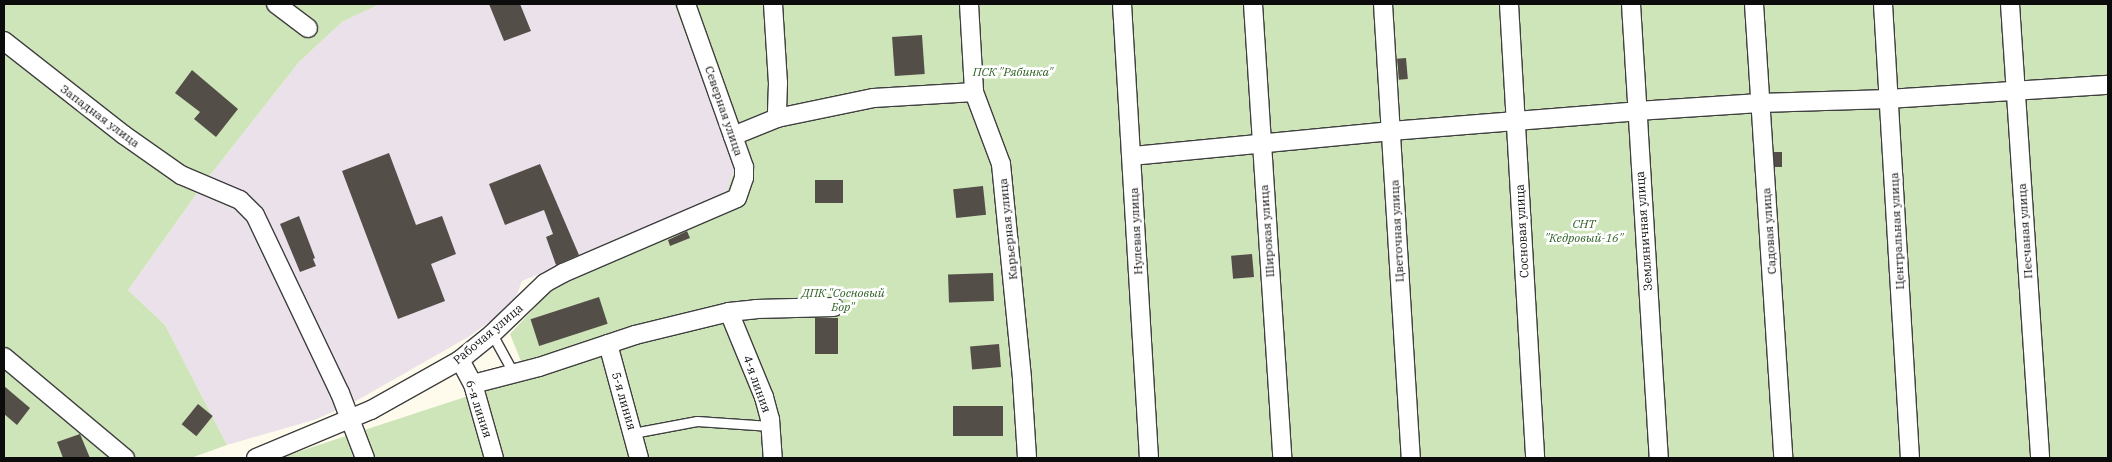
<!DOCTYPE html>
<html>
<head>
<meta charset="utf-8">
<style>
	body { margin:0 }
	#map { position:relative; width:2112px; height:462px; overflow:hidden; background:#fefbec; font-family:"IBM Plex Serif",serif }
	div>[style] { position:absolute }
	[style*='--x'] { left:calc(var(--x)*1px); top:calc(var(--y)*1px); width:calc(var(--w)*1px); rotate:calc(var(--a)*1deg) }
	.industrial>* { inset:0; background:#eae1ea }
	.green>* { inset:0; background:#cee5b9 }
	.building>* { inset:0; background:#544e49; transform-origin:0 0 }
	.roads { filter:drop-shadow(1px 0 #3f3f3f) drop-shadow(-1px 0 #3f3f3f) drop-shadow(0 1px #3f3f3f) drop-shadow(0 -1px #3f3f3f) }
	.service>* { height:9px; margin:-4.5px; padding:0 4.5px; transform-origin:4.5px; border-radius:4.5px; background:#fff }
	.minor>* { height:18px; margin:-9px; padding:0 9px; transform-origin:9px; border-radius:9px; background:#fff }
	span { translate:-50% -50%; white-space:nowrap; text-align:center; line-height:1.15; -webkit-text-stroke:5px #fff; paint-order:stroke }
	.park-label { font-size:12px; color:#2c5f21; font-style:italic }
	.street-label { font-size:12px; color:#0c0c0c }
	.frame { position:absolute; inset:0; border:5px solid #0c0c0c; pointer-events:none }
</style>
</head>
<body>
<div id="map">
	<div class="industrial">
		<div style="clip-path:polygon(380px 4px,674px 4px,736px 167px,724px 198px,522px 281px,513px 304px,470px 336px,356px 401px,317px 419px,227px 445px,165px 325px,128px 290px,207px 179px,299px 62px,342px 22px)"></div>
	</div>
	<div class="green">
		<div style="clip-path:polygon(4px 4px,380px 4px,342px 22px,299px 62px,207px 179px,128px 290px,165px 325px,227px 445px,191px 458px,4px 458px)"></div>
		<div style="clip-path:polygon(674px 4px,2108px 4px,2108px 458px,646px 458px,612px 337px,523px 366px,510px 334px,552px 289px,724px 198px,736px 167px)"></div>
		<div style="clip-path:polygon(602px 352px,632px 458px,279px 458px)"></div>
	</div>
	<div class="building">
		<div style="clip-path:polygon(489px 4px,520px 4px,531px 31px,504px 41px)"></div>
		<div style="left:922px;top:35px;width:39px;height:30px;rotate:86deg"></div>
		<div style="left:1406px;top:58px;width:21px;height:9px;rotate:85deg"></div>
		<div style="clip-path:polygon(192px 70px,238px 109px,216px 137px,194px 119px,200px 112px,175px 93px)"></div>
		<div style="left:1774px;top:152px;width:8px;height:15px"></div>
		<div style="clip-path:polygon(389px 153px,416px 225px,442px 216px,456px 254px,431px 264px,445px 301px,398px 319px,342px 171px)"></div>
		<div style="clip-path:polygon(540px 164px,579px 255px,556px 265px,546px 237px,553px 234px,544px 210px,505px 225px,489px 184px)"></div>
		<div style="left:815px;top:180px;width:28px;height:23px"></div>
		<div style="left:983px;top:186px;width:29px;height:30px;rotate:84deg"></div>
		<div style="clip-path:polygon(299px 216px,315px 258px,313px 259px,316px 266px,300px 272px,280px 224px)"></div>
		<div style="clip-path:polygon(687px 231px,690px 238px,670px 246px,668px 240px)"></div>
		<div style="left:1252px;top:254px;width:23px;height:21px;rotate:85deg"></div>
		<div style="left:993px;top:273px;width:28px;height:45px;rotate:88deg"></div>
		<div style="left:599px;top:297px;width:28px;height:72px;rotate:72deg"></div>
		<div style="left:815px;top:318px;width:23px;height:36px"></div>
		<div style="left:999px;top:344px;width:23px;height:29px;rotate:85deg"></div>
		<div style="clip-path:polygon(4px 386px,30px 408px,17px 425px,4px 414px)"></div>
		<div style="left:198px;top:404px;width:19px;height:26px;rotate:39deg"></div>
		<div style="left:953px;top:406px;width:50px;height:30px"></div>
		<div style="clip-path:polygon(80px 434px,90px 458px,63px 458px,57px 442px)"></div>
	</div>
	<div class="roads">
		<div class="service">
			<div style="--x:492;--y:334;--w:46;--a:61.2"></div>
			<div style="--x:633;--y:433;--w:65;--a:-10.6"></div>
			<div style="--x:697;--y:421;--w:73;--a:3.9"></div>
		</div>
		<div class="minor">
			<div style="--x:276;--y:4;--w:40;--a:37"></div>
			<div style="--x:773;--y:4;--w:79;--a:86.4"></div>
			<div style="--x:778;--y:83;--w:35;--a:92"></div>
			<div style="--x:969;--y:4;--w:88;--a:86.7"></div>
			<div style="--x:974;--y:92;--w:77;--a:69.4"></div>
			<div style="--x:1001;--y:164;--w:217;--a:84.4"></div>
			<div style="--x:1022;--y:380;--w:78;--a:86.3"></div>
			<div style="--x:1122;--y:4;--w:455;--a:86.6"></div>
			<div style="--x:1253;--y:4;--w:455;--a:86.3"></div>
			<div style="--x:1383;--y:4;--w:455;--a:86.5"></div>
			<div style="--x:1509;--y:4;--w:455;--a:86.7"></div>
			<div style="--x:1631;--y:4;--w:455;--a:86.5"></div>
			<div style="--x:1754;--y:4;--w:455;--a:86.3"></div>
			<div style="--x:1883;--y:4;--w:455;--a:86.6"></div>
			<div style="--x:2010;--y:4;--w:455;--a:86.2"></div>
			<div style="--x:4;--y:41;--w:152;--a:38.1"></div>
			<div style="--x:124;--y:135;--w:70;--a:35.1"></div>
			<div style="--x:181;--y:175;--w:64;--a:23"></div>
			<div style="--x:240;--y:200;--w:21;--a:45"></div>
			<div style="--x:255;--y:215;--w:197;--a:64.5"></div>
			<div style="--x:340;--y:393;--w:70;--a:69"></div>
			<div style="--x:733;--y:136;--w:48;--a:-22.2"></div>
			<div style="--x:777;--y:118;--w:99;--a:-11.7"></div>
			<div style="--x:874;--y:98;--w:100;--a:-3.4"></div>
			<div style="--x:1132;--y:156;--w:260;--a:-5.5"></div>
			<div style="--x:1391;--y:131;--w:247;--a:-4.6"></div>
			<div style="--x:1637;--y:111;--w:123;--a:-3.7"></div>
			<div style="--x:1760;--y:103;--w:129;--a:-1.8"></div>
			<div style="--x:1889;--y:99;--w:219;--a:-3.7"></div>
			<div style="--x:729;--y:312;--w:92;--a:67.6"></div>
			<div style="--x:764;--y:397;--w:23;--a:75"></div>
			<div style="--x:770;--y:419;--w:39;--a:86"></div>
			<div style="--x:608;--y:344;--w:118;--a:74.8"></div>
			<div style="--x:4;--y:357;--w:158;--a:39.9"></div>
			<div style="--x:460;--y:360;--w:27;--a:62"></div>
			<div style="--x:473;--y:384;--w:77;--a:74.2"></div>
			<div style="--x:473;--y:384;--w:68;--a:-14.4"></div>
			<div style="--x:539;--y:367;--w:101;--a:-18.4"></div>
			<div style="--x:635;--y:335;--w:97;--a:-13.7"></div>
			<div style="--x:729;--y:312;--w:27;--a:-6"></div>
			<div style="--x:756;--y:309;--w:78;--a:-1.5"></div>
			<div style="--x:256;--y:458;--w:125;--a:-22.7"></div>
			<div style="--x:371;--y:410;--w:102;--a:-29.3"></div>
			<div style="--x:460;--y:360;--w:41;--a:-39.1"></div>
			<div style="--x:492;--y:334;--w:74;--a:-43.9"></div>
			<div style="--x:545;--y:283;--w:21;--a:-29"></div>
			<div style="--x:563;--y:273;--w:189;--a:-23.3"></div>
			<div style="--x:737;--y:198;--w:21;--a:-71"></div>
			<div style="--x:744;--y:178;--w:11;--a:-90"></div>
			<div style="--x:744;--y:167;--w:173;--a:-109.6"></div>
		</div>
	</div>
	<div class="park-label">
		<span style="left:1013px;top:72px">ПСК "Рябинка"</span>
		<span style="left:1584px;top:231px">СНТ<br>"Кедровый-16"</span>
		<span style="left:843px;top:300px">ДПК "Сосновый<br>Бор"</span>
	</div>
	<div class="street-label">
		<span style="left:724px;top:111px;rotate:71deg">Северная улица</span>
		<span style="left:100px;top:116px;rotate:37deg">Западная улица</span>
		<span style="left:1008px;top:229px;rotate:-96deg">Карьерная улица</span>
		<span style="left:1136px;top:231px;rotate:-93deg">Нулевая улица</span>
		<span style="left:1267px;top:231px;rotate:-94deg">Широкая улица</span>
		<span style="left:1397px;top:231px;rotate:-93deg">Цветочная улица</span>
		<span style="left:1522px;top:231px;rotate:-93deg">Сосновая улица</span>
		<span style="left:1644px;top:231px;rotate:-94deg">Земляничная улица</span>
		<span style="left:1769px;top:231px;rotate:-94deg">Садовая улица</span>
		<span style="left:1897px;top:231px;rotate:-93deg">Центральная улица</span>
		<span style="left:2025px;top:231px;rotate:-94deg">Песчаная улица</span>
		<span style="left:488px;top:334px;rotate:-40deg">Рабочая улица</span>
		<span style="left:757px;top:384px;rotate:70deg">4-я линия</span>
		<span style="left:624px;top:401px;rotate:74deg">5-я линия</span>
		<span style="left:479px;top:409px;rotate:72deg">6-я линия</span>
	</div>
	<div class="frame"></div>
</div>
</body>
</html>
